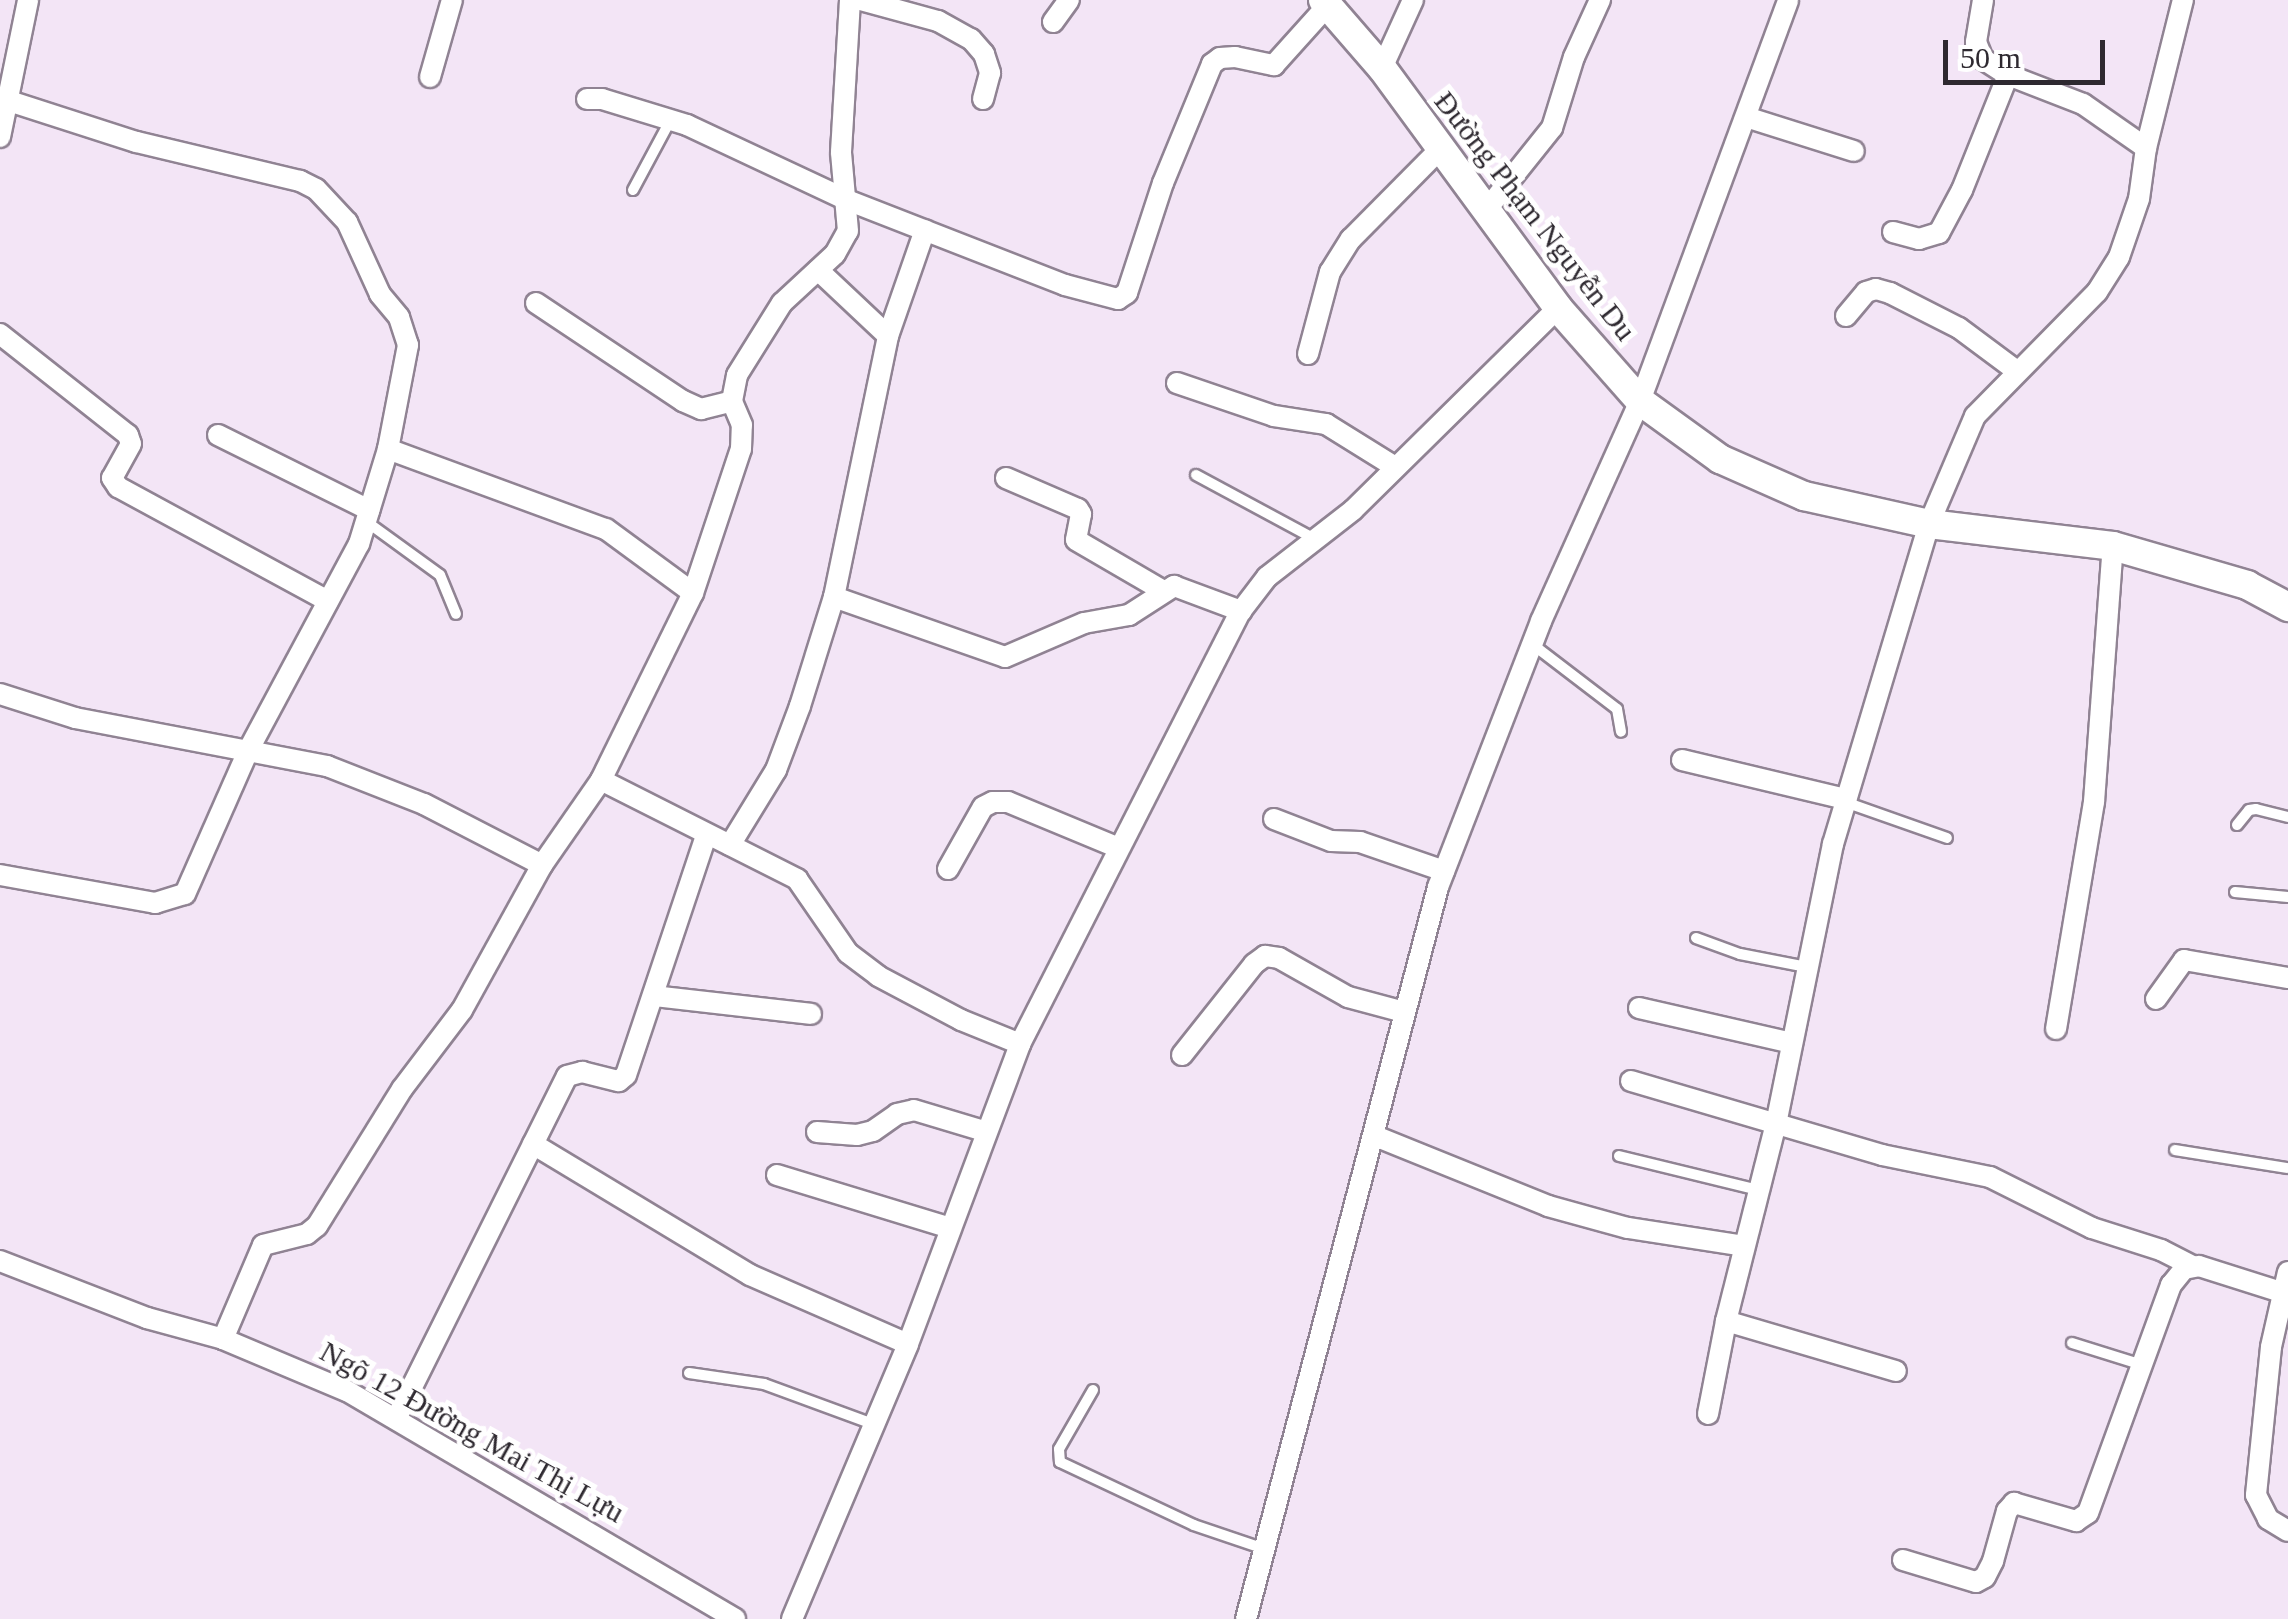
<!DOCTYPE html>
<html>
<head>
<meta charset="utf-8">
<style>
	body { margin:0 }
	#map { position:relative; width:2288px; height:1619px; overflow:hidden; background:#f3e5f6; font-family:"Times New Roman",serif }
	div>[style] { position:absolute }
	[style*='--x'] { left:calc(var(--x)*1px); top:calc(var(--y)*1px); width:calc(var(--w)*1px); rotate:calc(var(--a)*1deg) }
	.roads { filter:drop-shadow(2px 0 #908393) drop-shadow(-2px 0 #908393) drop-shadow(0 2px #908393) drop-shadow(0 -2px #908393) }
	.lane>* { height:10px; margin:-5px; padding:0 5px; transform-origin:5px; border-radius:5px; background:#fff }
	.street>* { height:20px; margin:-10px; padding:0 10px; transform-origin:10px; border-radius:10px; background:#fff }
	.secondary>* { height:28px; margin:-14px; padding:0 14px; transform-origin:14px; border-radius:14px; background:#fff }
	span { translate:-50% -50%; white-space:nowrap; text-align:center; line-height:1.15; -webkit-text-stroke:10px #fff; paint-order:stroke }
	.street-label { font-size:30px; color:#2e2930 }
	.scale { position:absolute; left:1943px; top:40px; width:162px; height:45px; box-sizing:border-box; border:5px solid #2e2930; border-top:0; padding-left:12px; font-size:30px; line-height:35px; white-space:nowrap; color:#2e2930; -webkit-text-stroke:8px #fff; paint-order:stroke }
</style>
</head>
<body>
<div id="map">
	<div class="roads">
		<div class="lane">
			<div style="--x:633;--y:190;--w:78;--a:-61.8"></div>
			<div style="--x:1196;--y:475;--w:135;--a:28.3"></div>
			<div style="--x:367;--y:522;--w:90;--a:36"></div>
			<div style="--x:440;--y:575;--w:42;--a:67.7"></div>
			<div style="--x:1532;--y:644;--w:107;--a:37.4"></div>
			<div style="--x:1617;--y:709;--w:23;--a:80"></div>
			<div style="--x:1845;--y:802;--w:108;--a:19.4"></div>
			<div style="--x:2237;--y:825;--w:19;--a:-51"></div>
			<div style="--x:2249;--y:810;--w:7;--a:-8"></div>
			<div style="--x:2256;--y:809;--w:33;--a:14"></div>
			<div style="--x:2235;--y:892;--w:53;--a:5.4"></div>
			<div style="--x:1696;--y:938;--w:47;--a:20"></div>
			<div style="--x:1740;--y:954;--w:68;--a:11"></div>
			<div style="--x:2175;--y:1150;--w:114;--a:9.1"></div>
			<div style="--x:1619;--y:1156;--w:144;--a:13.7"></div>
			<div style="--x:2072;--y:1343;--w:73;--a:17.4"></div>
			<div style="--x:689;--y:1373;--w:76;--a:8.3"></div>
			<div style="--x:764;--y:1384;--w:116;--a:20.2"></div>
			<div style="--x:1093;--y:1390;--w:68;--a:120"></div>
			<div style="--x:1059;--y:1449;--w:13;--a:86"></div>
			<div style="--x:1060;--y:1462;--w:148;--a:25.2"></div>
			<div style="--x:1194;--y:1525;--w:75;--a:18.7"></div>
		</div>
		<div class="street">
			<div style="--x:861;--y:0;--w:80;--a:15.3"></div>
			<div style="--x:938;--y:21;--w:38;--a:29"></div>
			<div style="--x:971;--y:39;--w:20;--a:49"></div>
			<div style="--x:984;--y:54;--w:20;--a:72"></div>
			<div style="--x:990;--y:73;--w:27;--a:105"></div>
			<div style="--x:1983;--y:0;--w:43;--a:99.5"></div>
			<div style="--x:1976;--y:42;--w:18;--a:68"></div>
			<div style="--x:1983;--y:59;--w:30;--a:33"></div>
			<div style="--x:2008;--y:75;--w:80;--a:21.1"></div>
			<div style="--x:2083;--y:104;--w:77;--a:34.9"></div>
			<div style="--x:1053;--y:22;--w:27;--a:-54"></div>
			<div style="--x:1382;--y:68;--w:75;--a:-65.5"></div>
			<div style="--x:430;--y:77;--w:80;--a:-74.1"></div>
			<div style="--x:587;--y:99;--w:15;--a:0"></div>
			<div style="--x:602;--y:99;--w:89;--a:17"></div>
			<div style="--x:687;--y:125;--w:177;--a:25.1"></div>
			<div style="--x:847;--y:200;--w:234;--a:21.3"></div>
			<div style="--x:1065;--y:285;--w:55;--a:14.8"></div>
			<div style="--x:1118;--y:299;--w:11;--a:-34"></div>
			<div style="--x:1127;--y:293;--w:116;--a:-71.9"></div>
			<div style="--x:1163;--y:183;--w:129;--a:-67.6"></div>
			<div style="--x:1212;--y:64;--w:10;--a:-37"></div>
			<div style="--x:1220;--y:58;--w:15;--a:-4"></div>
			<div style="--x:1235;--y:57;--w:40;--a:12"></div>
			<div style="--x:1274;--y:65;--w:81;--a:-48"></div>
			<div style="--x:1746;--y:117;--w:113;--a:17.5"></div>
			<div style="--x:0;--y:137;--w:140;--a:-78.4"></div>
			<div style="--x:1487;--y:209;--w:104;--a:-51.3"></div>
			<div style="--x:1552;--y:128;--w:74;--a:-72.8"></div>
			<div style="--x:1574;--y:57;--w:63;--a:-65.5"></div>
			<div style="--x:1893;--y:232;--w:27;--a:15"></div>
			<div style="--x:1919;--y:239;--w:21;--a:-17"></div>
			<div style="--x:1939;--y:233;--w:49;--a:-61.9"></div>
			<div style="--x:1962;--y:190;--w:124;--a:-68.2"></div>
			<div style="--x:818;--y:270;--w:96;--a:43.3"></div>
			<div style="--x:536;--y:303;--w:177;--a:33.7"></div>
			<div style="--x:683;--y:401;--w:20;--a:24"></div>
			<div style="--x:701;--y:409;--w:32;--a:-14"></div>
			<div style="--x:1846;--y:316;--w:31;--a:-50"></div>
			<div style="--x:1866;--y:292;--w:10;--a:-17"></div>
			<div style="--x:1876;--y:289;--w:15;--a:16"></div>
			<div style="--x:1890;--y:293;--w:77;--a:26.9"></div>
			<div style="--x:1959;--y:328;--w:72;--a:36.6"></div>
			<div style="--x:0;--y:334;--w:163;--a:38.3"></div>
			<div style="--x:128;--y:435;--w:9;--a:72"></div>
			<div style="--x:131;--y:444;--w:39;--a:119"></div>
			<div style="--x:112;--y:478;--w:11;--a:56"></div>
			<div style="--x:118;--y:487;--w:239;--a:28.5"></div>
			<div style="--x:1308;--y:354;--w:85;--a:-75"></div>
			<div style="--x:1330;--y:272;--w:39;--a:-58"></div>
			<div style="--x:1351;--y:239;--w:128;--a:-45.3"></div>
			<div style="--x:1177;--y:383;--w:102;--a:18.8"></div>
			<div style="--x:1274;--y:416;--w:53;--a:8.7"></div>
			<div style="--x:1326;--y:424;--w:81;--a:31.9"></div>
			<div style="--x:218;--y:435;--w:169;--a:26.4"></div>
			<div style="--x:388;--y:449;--w:232;--a:20.2"></div>
			<div style="--x:606;--y:529;--w:108;--a:36.3"></div>
			<div style="--x:1006;--y:478;--w:78;--a:23.3"></div>
			<div style="--x:1078;--y:509;--w:6;--a:59"></div>
			<div style="--x:1081;--y:514;--w:26;--a:101"></div>
			<div style="--x:1076;--y:540;--w:99;--a:30.2"></div>
			<div style="--x:834;--y:597;--w:181;--a:19.3"></div>
			<div style="--x:1005;--y:657;--w:86;--a:-23.3"></div>
			<div style="--x:1084;--y:623;--w:46;--a:-10.1"></div>
			<div style="--x:1129;--y:615;--w:54;--a:-32.8"></div>
			<div style="--x:1174;--y:586;--w:72;--a:20.5"></div>
			<div style="--x:0;--y:694;--w:79;--a:17.7"></div>
			<div style="--x:75;--y:718;--w:257;--a:10.8"></div>
			<div style="--x:327;--y:766;--w:104;--a:21.4"></div>
			<div style="--x:424;--y:804;--w:133;--a:27.3"></div>
			<div style="--x:1682;--y:760;--w:169;--a:13.4"></div>
			<div style="--x:601;--y:780;--w:220;--a:26.8"></div>
			<div style="--x:797;--y:879;--w:90;--a:55.4"></div>
			<div style="--x:848;--y:953;--w:38;--a:37"></div>
			<div style="--x:878;--y:976;--w:94;--a:27.9"></div>
			<div style="--x:961;--y:1020;--w:64;--a:22.1"></div>
			<div style="--x:1274;--y:819;--w:61;--a:21.1"></div>
			<div style="--x:1331;--y:841;--w:29;--a:2"></div>
			<div style="--x:1360;--y:842;--w:89;--a:19"></div>
			<div style="--x:730;--y:845;--w:88;--a:-58.5"></div>
			<div style="--x:776;--y:770;--w:68;--a:-69.4"></div>
			<div style="--x:800;--y:706;--w:114;--a:-72.7"></div>
			<div style="--x:834;--y:597;--w:267;--a:-78.3"></div>
			<div style="--x:888;--y:336;--w:112;--a:-70.8"></div>
			<div style="--x:948;--y:869;--w:71;--a:-60.6"></div>
			<div style="--x:983;--y:807;--w:11;--a:-27"></div>
			<div style="--x:993;--y:802;--w:15;--a:0"></div>
			<div style="--x:1008;--y:802;--w:120;--a:22.5"></div>
			<div style="--x:0;--y:875;--w:158;--a:10.2"></div>
			<div style="--x:155;--y:903;--w:31;--a:-17"></div>
			<div style="--x:185;--y:894;--w:158;--a:-66.2"></div>
			<div style="--x:249;--y:749;--w:233;--a:-61.8"></div>
			<div style="--x:359;--y:544;--w:99;--a:-73"></div>
			<div style="--x:388;--y:449;--w:106;--a:-79.1"></div>
			<div style="--x:408;--y:345;--w:29;--a:-108"></div>
			<div style="--x:399;--y:317;--w:30;--a:-130"></div>
			<div style="--x:380;--y:294;--w:79;--a:-114.6"></div>
			<div style="--x:347;--y:222;--w:45;--a:-133.2"></div>
			<div style="--x:316;--y:189;--w:18;--a:-153"></div>
			<div style="--x:300;--y:181;--w:169;--a:-166.6"></div>
			<div style="--x:136;--y:142;--w:137;--a:-162.1"></div>
			<div style="--x:654;--y:996;--w:158;--a:6.5"></div>
			<div style="--x:2156;--y:999;--w:48;--a:-54.3"></div>
			<div style="--x:2184;--y:960;--w:106;--a:9.8"></div>
			<div style="--x:1639;--y:1008;--w:157;--a:12.9"></div>
			<div style="--x:2056;--y:1029;--w:230;--a:-80.5"></div>
			<div style="--x:2094;--y:802;--w:257;--a:-85.8"></div>
			<div style="--x:1182;--y:1055;--w:116;--a:-51.6"></div>
			<div style="--x:1254;--y:964;--w:14;--a:-36"></div>
			<div style="--x:1265;--y:956;--w:14;--a:8"></div>
			<div style="--x:1279;--y:958;--w:79;--a:29.5"></div>
			<div style="--x:1348;--y:997;--w:58;--a:15"></div>
			<div style="--x:1631;--y:1081;--w:262;--a:16.4"></div>
			<div style="--x:1882;--y:1155;--w:110;--a:11.5"></div>
			<div style="--x:1990;--y:1177;--w:114;--a:26.6"></div>
			<div style="--x:2092;--y:1228;--w:72;--a:17.7"></div>
			<div style="--x:2161;--y:1250;--w:35;--a:27"></div>
			<div style="--x:817;--y:1132;--w:40;--a:4.3"></div>
			<div style="--x:857;--y:1135;--w:16;--a:-14"></div>
			<div style="--x:873;--y:1131;--w:29;--a:-35"></div>
			<div style="--x:897;--y:1114;--w:17;--a:-13"></div>
			<div style="--x:914;--y:1110;--w:73;--a:16.7"></div>
			<div style="--x:1375;--y:1136;--w:187;--a:22"></div>
			<div style="--x:1548;--y:1206;--w:83;--a:15.4"></div>
			<div style="--x:1628;--y:1228;--w:117;--a:8.8"></div>
			<div style="--x:533;--y:1144;--w:253;--a:31.1"></div>
			<div style="--x:750;--y:1275;--w:172;--a:23.6"></div>
			<div style="--x:777;--y:1175;--w:181;--a:17"></div>
			<div style="--x:0;--y:1261;--w:158;--a:21.2"></div>
			<div style="--x:147;--y:1318;--w:79;--a:15.4"></div>
			<div style="--x:223;--y:1339;--w:134;--a:22.8"></div>
			<div style="--x:347;--y:1391;--w:450;--a:30.4"></div>
			<div style="--x:2288;--y:1272;--w:77;--a:102.8"></div>
			<div style="--x:2271;--y:1347;--w:149;--a:95.8"></div>
			<div style="--x:2256;--y:1495;--w:27;--a:63"></div>
			<div style="--x:2268;--y:1519;--w:23;--a:31"></div>
			<div style="--x:1726;--y:1321;--w:177;--a:16.4"></div>
			<div style="--x:223;--y:1339;--w:102;--a:-66.9"></div>
			<div style="--x:263;--y:1245;--w:45;--a:-14"></div>
			<div style="--x:307;--y:1234;--w:13;--a:-39"></div>
			<div style="--x:317;--y:1226;--w:161;--a:-58.2"></div>
			<div style="--x:402;--y:1089;--w:99;--a:-52.8"></div>
			<div style="--x:462;--y:1010;--w:166;--a:-61.1"></div>
			<div style="--x:542;--y:865;--w:103;--a:-55.2"></div>
			<div style="--x:601;--y:780;--w:208;--a:-63.8"></div>
			<div style="--x:693;--y:593;--w:152;--a:-71.6"></div>
			<div style="--x:741;--y:449;--w:24;--a:-88"></div>
			<div style="--x:742;--y:425;--w:26;--a:-113"></div>
			<div style="--x:732;--y:401;--w:26;--a:-79"></div>
			<div style="--x:737;--y:375;--w:85;--a:-58"></div>
			<div style="--x:782;--y:303;--w:72;--a:-42.8"></div>
			<div style="--x:835;--y:254;--w:26;--a:-61"></div>
			<div style="--x:848;--y:231;--w:79;--a:-95.1"></div>
			<div style="--x:841;--y:152;--w:152;--a:-86.6"></div>
			<div style="--x:1708;--y:1414;--w:95;--a:-79"></div>
			<div style="--x:1726;--y:1321;--w:203;--a:-75.8"></div>
			<div style="--x:1776;--y:1124;--w:286;--a:-78.5"></div>
			<div style="--x:1833;--y:844;--w:334;--a:-73.3"></div>
			<div style="--x:1929;--y:524;--w:117;--a:-66.9"></div>
			<div style="--x:1975;--y:416;--w:174;--a:-45.5"></div>
			<div style="--x:2097;--y:292;--w:41;--a:-57.8"></div>
			<div style="--x:2119;--y:257;--w:61;--a:-71"></div>
			<div style="--x:2139;--y:199;--w:51;--a:-82.2"></div>
			<div style="--x:2146;--y:148;--w:153;--a:-76"></div>
			<div style="--x:396;--y:1419;--w:383;--a:-63.5"></div>
			<div style="--x:567;--y:1076;--w:16;--a:-15"></div>
			<div style="--x:582;--y:1072;--w:38;--a:14"></div>
			<div style="--x:619;--y:1081;--w:9;--a:-41"></div>
			<div style="--x:626;--y:1075;--w:252;--a:-71.5"></div>
			<div style="--x:1903;--y:1560;--w:76;--a:16.8"></div>
			<div style="--x:1976;--y:1582;--w:10;--a:-29"></div>
			<div style="--x:1985;--y:1577;--w:18;--a:-63"></div>
			<div style="--x:1993;--y:1561;--w:52;--a:-74.4"></div>
			<div style="--x:2007;--y:1511;--w:11;--a:-49"></div>
			<div style="--x:2014;--y:1503;--w:65;--a:16.2"></div>
			<div style="--x:2076;--y:1521;--w:14;--a:-34"></div>
			<div style="--x:2088;--y:1513;--w:243;--a:-70"></div>
			<div style="--x:2171;--y:1285;--w:21;--a:-51"></div>
			<div style="--x:2184;--y:1269;--w:15;--a:-11"></div>
			<div style="--x:2199;--y:1266;--w:86;--a:17.6"></div>
			<div style="--x:792;--y:1619;--w:298;--a:-67.1"></div>
			<div style="--x:908;--y:1344;--w:320;--a:-69.5"></div>
			<div style="--x:1020;--y:1044;--w:486;--a:-63"></div>
			<div style="--x:1241;--y:611;--w:43;--a:-52.6"></div>
			<div style="--x:1267;--y:577;--w:109;--a:-37.9"></div>
			<div style="--x:1353;--y:510;--w:288;--a:-44.6"></div>
			<div style="--x:1246;--y:1619;--w:757;--a:-75.3"></div>
			<div style="--x:1438;--y:887;--w:285;--a:-68.8"></div>
			<div style="--x:1541;--y:621;--w:241;--a:-65.8"></div>
			<div style="--x:1640;--y:401;--w:427;--a:-69.7"></div>
		</div>
		<div class="secondary">
			<div style="--x:1323;--y:0;--w:90;--a:49.1"></div>
			<div style="--x:1382;--y:68;--w:298;--a:53.7"></div>
			<div style="--x:1558;--y:308;--w:124;--a:48.6"></div>
			<div style="--x:1640;--y:401;--w:99;--a:35.9"></div>
			<div style="--x:1720;--y:459;--w:92;--a:23.8"></div>
			<div style="--x:1804;--y:496;--w:128;--a:12.6"></div>
			<div style="--x:1929;--y:524;--w:185;--a:6.8"></div>
			<div style="--x:2113;--y:546;--w:140;--a:16.2"></div>
			<div style="--x:2247;--y:585;--w:47;--a:28.2"></div>
		</div>
	</div>
	<div class="street-label">
		<span style="left:1535px;top:216px;rotate:52deg">Đường Phạm Nguyễn Du</span>
		<span style="left:472px;top:1432px;rotate:29deg">Ngõ 12 Đường Mai Thị Lựu</span>
	</div>
	<div class="scale">50 m</div>
</div>
</body>
</html>
